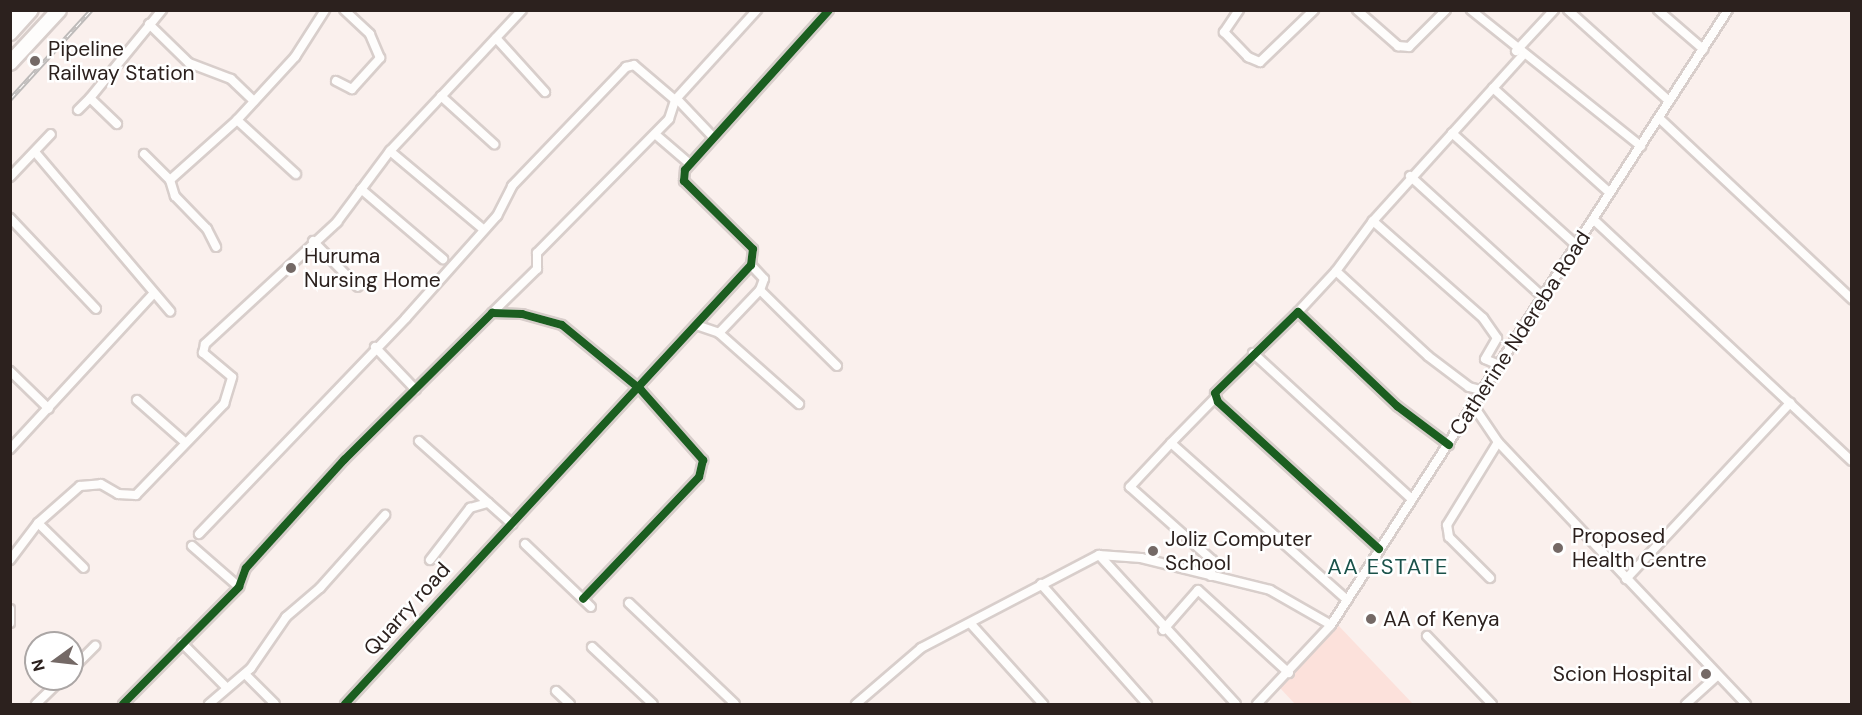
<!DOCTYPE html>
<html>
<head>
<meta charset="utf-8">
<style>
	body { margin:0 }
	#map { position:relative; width:1862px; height:715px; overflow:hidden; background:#faf0ed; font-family:"DM Sans",sans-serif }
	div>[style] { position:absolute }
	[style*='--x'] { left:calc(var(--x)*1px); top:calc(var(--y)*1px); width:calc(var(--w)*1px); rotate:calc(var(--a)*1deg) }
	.green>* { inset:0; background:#fce1db }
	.roads { filter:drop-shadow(2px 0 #d8cecb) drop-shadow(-2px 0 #d8cecb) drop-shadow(0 2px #d8cecb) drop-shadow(0 -2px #d8cecb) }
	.minor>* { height:8px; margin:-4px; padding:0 4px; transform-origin:4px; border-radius:4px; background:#fefdfc }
	.secondary>* { height:12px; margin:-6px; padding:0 6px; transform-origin:6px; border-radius:6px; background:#fefdfc }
	.primary>* { height:14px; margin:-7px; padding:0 7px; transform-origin:7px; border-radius:7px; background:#fefdfc }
	.rail>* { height:4.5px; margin-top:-2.25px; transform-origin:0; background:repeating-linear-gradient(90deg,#fff 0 7px,#bdbab9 0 14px); box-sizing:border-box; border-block:2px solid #bdbab9 }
	.cycleway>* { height:8px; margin:-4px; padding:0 4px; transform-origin:4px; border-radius:4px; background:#1b5e20 }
	.dots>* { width:16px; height:16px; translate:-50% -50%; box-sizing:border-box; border:3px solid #fff; border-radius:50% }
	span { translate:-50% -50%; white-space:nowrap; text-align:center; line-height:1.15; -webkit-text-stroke:5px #fff; paint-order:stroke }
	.poi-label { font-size:21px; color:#2c211e }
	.left { translate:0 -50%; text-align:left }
	.right { translate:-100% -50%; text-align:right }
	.street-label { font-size:21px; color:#2c211e }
	.neighbourhood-label { font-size:22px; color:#1a524a; letter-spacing:1.5px }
	.frame { position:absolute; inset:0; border:12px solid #2c211e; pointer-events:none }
	.north { position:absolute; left:24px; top:631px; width:60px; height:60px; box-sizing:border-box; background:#fff; border:2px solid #aba6a5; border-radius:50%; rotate:255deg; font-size:16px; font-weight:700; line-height:24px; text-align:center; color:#2c211e }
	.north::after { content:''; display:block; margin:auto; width:21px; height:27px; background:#746966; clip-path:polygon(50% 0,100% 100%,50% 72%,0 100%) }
</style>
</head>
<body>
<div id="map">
	<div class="green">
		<div style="clip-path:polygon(1337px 624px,1413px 704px,1295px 704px,1280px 688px)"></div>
	</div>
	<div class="roads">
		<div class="minor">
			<div style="--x:1239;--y:10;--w:27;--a:124"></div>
			<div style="--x:1224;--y:32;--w:35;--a:46"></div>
			<div style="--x:1248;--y:57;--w:13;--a:23"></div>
			<div style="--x:1260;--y:62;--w:75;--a:-43.9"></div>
			<div style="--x:1357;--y:10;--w:55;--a:41.3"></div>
			<div style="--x:1398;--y:46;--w:11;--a:5"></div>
			<div style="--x:1409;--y:47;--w:52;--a:-45"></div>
			<div style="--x:1471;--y:10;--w:218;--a:38.7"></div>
			<div style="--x:1568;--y:10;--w:136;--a:42"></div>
			<div style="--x:1658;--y:10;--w:60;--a:40.9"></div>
			<div style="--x:149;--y:24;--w:56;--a:44.3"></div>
			<div style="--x:189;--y:63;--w:45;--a:20.9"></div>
			<div style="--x:231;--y:79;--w:32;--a:44"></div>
			<div style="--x:496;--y:38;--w:73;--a:47.8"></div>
			<div style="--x:1516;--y:51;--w:56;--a:-47.2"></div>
			<div style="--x:336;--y:81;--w:18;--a:27"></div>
			<div style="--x:352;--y:89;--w:42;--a:-47.9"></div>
			<div style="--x:380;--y:58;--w:26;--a:-113"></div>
			<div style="--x:370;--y:34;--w:35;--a:-137"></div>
			<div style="--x:1493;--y:88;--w:156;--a:41.9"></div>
			<div style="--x:441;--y:96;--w:72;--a:42.2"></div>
			<div style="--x:677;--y:99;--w:52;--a:46.5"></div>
			<div style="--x:78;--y:110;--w:17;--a:-45"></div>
			<div style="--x:1659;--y:118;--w:265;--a:43.2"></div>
			<div style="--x:237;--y:120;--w:80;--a:42.5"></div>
			<div style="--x:117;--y:124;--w:37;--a:-136"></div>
			<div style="--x:90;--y:98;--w:114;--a:-50.7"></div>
			<div style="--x:1452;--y:133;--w:166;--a:42.1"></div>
			<div style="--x:655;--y:134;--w:46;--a:40.6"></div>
			<div style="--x:390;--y:151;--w:121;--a:40"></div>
			<div style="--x:35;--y:152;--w:209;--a:49.7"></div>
			<div style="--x:144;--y:154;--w:37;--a:45"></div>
			<div style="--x:170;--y:180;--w:17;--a:73"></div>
			<div style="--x:175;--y:196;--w:46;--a:45.9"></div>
			<div style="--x:207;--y:229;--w:20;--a:63"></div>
			<div style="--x:1410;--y:176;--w:177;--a:42.3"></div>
			<div style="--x:10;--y:177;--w:59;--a:-46.4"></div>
			<div style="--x:170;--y:180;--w:90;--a:-41.8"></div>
			<div style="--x:237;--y:120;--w:86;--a:-47.4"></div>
			<div style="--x:295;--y:57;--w:56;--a:-57.4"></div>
			<div style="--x:361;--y:189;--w:108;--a:40.5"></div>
			<div style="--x:10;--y:218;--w:125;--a:46.6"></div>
			<div style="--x:1593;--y:219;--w:354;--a:43.1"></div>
			<div style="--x:1373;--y:221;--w:62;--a:126.5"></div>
			<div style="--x:1336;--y:271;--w:125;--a:42.7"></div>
			<div style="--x:1428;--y:356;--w:51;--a:37.1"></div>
			<div style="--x:1469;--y:387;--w:16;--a:15"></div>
			<div style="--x:313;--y:241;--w:64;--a:45.6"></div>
			<div style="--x:751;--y:265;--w:19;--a:47"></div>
			<div style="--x:764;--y:279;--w:12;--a:110"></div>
			<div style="--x:760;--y:290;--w:108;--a:44.6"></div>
			<div style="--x:1298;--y:312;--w:56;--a:-47.2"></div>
			<div style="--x:492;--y:313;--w:63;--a:-44.4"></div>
			<div style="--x:537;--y:269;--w:16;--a:-90"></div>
			<div style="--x:537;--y:253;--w:188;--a:-45.4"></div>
			<div style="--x:669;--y:119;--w:20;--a:-72"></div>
			<div style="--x:699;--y:326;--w:21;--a:19"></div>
			<div style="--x:719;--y:333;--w:107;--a:41.6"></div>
			<div style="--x:719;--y:333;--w:59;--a:-46.4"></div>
			<div style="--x:375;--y:347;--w:59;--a:46.4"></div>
			<div style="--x:1253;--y:353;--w:216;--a:42.6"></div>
			<div style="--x:1499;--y:365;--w:15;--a:-157"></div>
			<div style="--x:1485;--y:359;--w:24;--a:-60"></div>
			<div style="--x:1497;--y:338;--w:24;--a:-125"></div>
			<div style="--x:1483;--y:318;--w:147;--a:-138.6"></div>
			<div style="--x:1373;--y:221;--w:222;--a:-47.9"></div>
			<div style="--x:10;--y:371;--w:54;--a:44.3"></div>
			<div style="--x:137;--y:400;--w:65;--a:41.3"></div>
			<div style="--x:1473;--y:405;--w:45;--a:56"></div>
			<div style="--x:1498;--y:442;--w:361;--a:46.6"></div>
			<div style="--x:419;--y:441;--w:125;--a:41.7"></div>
			<div style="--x:1171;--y:443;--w:63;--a:-45.6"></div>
			<div style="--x:10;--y:449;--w:212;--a:-47.3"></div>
			<div style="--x:38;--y:523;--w:64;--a:44.4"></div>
			<div style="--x:199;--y:534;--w:299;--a:-46.2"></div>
			<div style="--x:406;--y:318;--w:137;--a:-48.3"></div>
			<div style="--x:497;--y:216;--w:34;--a:-63"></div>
			<div style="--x:512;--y:186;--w:165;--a:-46.2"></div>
			<div style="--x:626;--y:67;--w:8;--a:-14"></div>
			<div style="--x:634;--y:65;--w:54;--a:40.5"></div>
			<div style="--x:675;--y:100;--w:122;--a:-47.7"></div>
			<div style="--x:525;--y:544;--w:91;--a:43.7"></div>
			<div style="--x:192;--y:546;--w:62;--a:41.1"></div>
			<div style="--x:1379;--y:549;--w:218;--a:-137.6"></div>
			<div style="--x:1218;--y:402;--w:9;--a:-108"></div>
			<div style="--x:1215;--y:393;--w:116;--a:-44.3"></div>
			<div style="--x:1298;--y:312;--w:137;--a:43.5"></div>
			<div style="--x:1397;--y:406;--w:65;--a:36.9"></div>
			<div style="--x:1099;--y:555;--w:202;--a:47.4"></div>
			<div style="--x:10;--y:560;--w:46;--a:-52.9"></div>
			<div style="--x:38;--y:523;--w:56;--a:-41.4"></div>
			<div style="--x:80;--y:486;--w:21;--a:-5"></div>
			<div style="--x:101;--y:484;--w:20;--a:30"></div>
			<div style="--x:118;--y:494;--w:18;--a:3"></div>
			<div style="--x:136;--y:495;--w:127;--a:-46"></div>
			<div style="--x:224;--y:404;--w:28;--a:-73"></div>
			<div style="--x:232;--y:377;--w:38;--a:-140"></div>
			<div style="--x:203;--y:353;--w:9;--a:-77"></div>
			<div style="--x:205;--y:344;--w:180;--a:-42.7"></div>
			<div style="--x:337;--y:222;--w:89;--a:-53.3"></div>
			<div style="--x:390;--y:151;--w:193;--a:-46.9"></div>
			<div style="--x:430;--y:560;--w:66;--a:-52.4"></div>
			<div style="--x:470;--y:508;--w:19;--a:-16"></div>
			<div style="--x:1211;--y:576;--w:16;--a:-86"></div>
			<div style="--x:1212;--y:560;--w:110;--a:-138.3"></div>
			<div style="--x:1130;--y:487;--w:60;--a:-47"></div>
			<div style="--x:1171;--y:443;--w:236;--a:41.7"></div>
			<div style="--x:1490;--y:578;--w:58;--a:-135"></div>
			<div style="--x:1449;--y:537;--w:12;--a:-99"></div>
			<div style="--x:1447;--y:525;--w:97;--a:-58.4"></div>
			<div style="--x:1626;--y:579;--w:241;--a:-47"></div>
			<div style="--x:1041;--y:584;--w:160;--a:48.5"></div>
			<div style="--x:629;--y:603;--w:146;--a:43.6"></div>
			<div style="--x:10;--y:609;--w:14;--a:90"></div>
			<div style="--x:971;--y:624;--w:108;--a:48"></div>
			<div style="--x:1163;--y:630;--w:53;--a:-48.8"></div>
			<div style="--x:1198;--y:590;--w:123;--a:42.4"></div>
			<div style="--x:1427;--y:636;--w:94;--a:46.3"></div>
			<div style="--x:182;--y:643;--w:61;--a:45"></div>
			<div style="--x:592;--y:647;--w:83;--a:43.1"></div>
			<div style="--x:72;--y:669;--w:33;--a:-45"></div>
			<div style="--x:245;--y:674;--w:42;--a:45"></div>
			<div style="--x:556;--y:691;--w:19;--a:43"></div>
			<div style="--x:36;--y:704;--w:36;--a:-44"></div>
			<div style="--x:123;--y:704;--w:165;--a:-45.2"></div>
			<div style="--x:239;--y:587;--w:20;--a:-70"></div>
			<div style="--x:246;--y:568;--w:146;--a:-47.8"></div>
			<div style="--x:344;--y:460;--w:209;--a:-44.8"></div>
			<div style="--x:492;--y:313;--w:30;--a:2"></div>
			<div style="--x:522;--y:314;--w:41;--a:15.4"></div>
			<div style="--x:562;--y:325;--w:102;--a:39.4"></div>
			<div style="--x:641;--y:390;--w:94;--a:48.5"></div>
			<div style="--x:703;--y:460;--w:17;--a:103"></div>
			<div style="--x:699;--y:477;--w:168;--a:133.6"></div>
			<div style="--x:209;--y:704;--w:55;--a:-40.6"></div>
			<div style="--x:251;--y:668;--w:62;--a:-55.5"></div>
			<div style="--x:286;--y:617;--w:45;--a:-40.5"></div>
			<div style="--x:320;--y:588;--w:98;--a:-48.3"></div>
			<div style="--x:345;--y:704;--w:598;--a:-47.24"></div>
			<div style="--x:751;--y:265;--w:16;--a:-83"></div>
			<div style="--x:753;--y:249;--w:97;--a:-135.4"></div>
			<div style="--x:684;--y:181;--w:11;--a:-85"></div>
			<div style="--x:685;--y:170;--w:215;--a:-48"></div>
			<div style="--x:856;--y:704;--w:86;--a:-40.7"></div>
			<div style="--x:921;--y:648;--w:201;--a:-27.6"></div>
			<div style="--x:1099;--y:555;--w:42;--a:4.1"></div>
			<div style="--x:1141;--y:558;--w:133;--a:13.9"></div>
			<div style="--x:1270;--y:590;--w:70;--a:29.8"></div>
			<div style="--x:1257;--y:704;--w:108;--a:-46.9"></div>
			<div style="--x:1331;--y:625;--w:732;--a:-57.16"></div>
			<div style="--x:1686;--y:704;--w:42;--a:-42.1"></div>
		</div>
		<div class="secondary">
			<div style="--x:10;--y:18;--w:11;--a:-49"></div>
		</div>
		<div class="primary">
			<div style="--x:10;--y:33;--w:31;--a:-48"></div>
			<div style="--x:10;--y:63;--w:72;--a:-47.2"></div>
		</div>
	</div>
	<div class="rail">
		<div style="--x:10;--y:99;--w:120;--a:-47.7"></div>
	</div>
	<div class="cycleway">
		<div style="--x:1379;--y:549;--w:218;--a:-137.6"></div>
		<div style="--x:1218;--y:402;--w:9;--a:-108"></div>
		<div style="--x:1215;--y:393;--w:116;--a:-44.3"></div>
		<div style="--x:1298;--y:312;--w:137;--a:43.5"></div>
		<div style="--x:1397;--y:406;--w:65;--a:36.9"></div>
		<div style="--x:123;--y:704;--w:165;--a:-45.2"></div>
		<div style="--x:239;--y:587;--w:20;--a:-70"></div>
		<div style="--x:246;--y:568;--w:146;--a:-47.8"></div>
		<div style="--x:344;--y:460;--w:209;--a:-44.8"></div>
		<div style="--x:492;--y:313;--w:30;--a:2"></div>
		<div style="--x:522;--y:314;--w:41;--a:15.4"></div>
		<div style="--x:562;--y:325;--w:102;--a:39.4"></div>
		<div style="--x:641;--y:390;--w:94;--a:48.5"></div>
		<div style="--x:703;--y:460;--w:17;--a:103"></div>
		<div style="--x:699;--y:477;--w:168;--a:133.6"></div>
		<div style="--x:345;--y:704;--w:598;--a:-47.24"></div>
		<div style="--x:751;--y:265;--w:16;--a:-83"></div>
		<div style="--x:753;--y:249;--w:97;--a:-135.4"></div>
		<div style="--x:684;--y:181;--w:11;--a:-85"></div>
		<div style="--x:685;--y:170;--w:215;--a:-48"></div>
	</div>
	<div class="dots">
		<div style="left:35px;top:61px;background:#746966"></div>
		<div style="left:291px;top:268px;background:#746966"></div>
		<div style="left:1558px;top:548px;background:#746966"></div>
		<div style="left:1153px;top:551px;background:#746966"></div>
		<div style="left:1371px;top:619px;background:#746966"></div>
		<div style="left:1706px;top:674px;background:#746966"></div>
	</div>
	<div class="poi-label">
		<span class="left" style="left:48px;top:61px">Pipeline<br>Railway Station</span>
		<span class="left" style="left:304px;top:268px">Huruma<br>Nursing Home</span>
		<span class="left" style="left:1572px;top:548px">Proposed<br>Health Centre</span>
		<span class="left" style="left:1165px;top:551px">Joliz Computer<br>School</span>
		<span class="left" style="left:1383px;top:619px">AA of Kenya</span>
		<span class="right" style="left:1692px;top:674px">Scion Hospital</span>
	</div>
	<div class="street-label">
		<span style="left:1520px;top:333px;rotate:-57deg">Catherine Ndereba Road</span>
		<span style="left:407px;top:609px;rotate:-48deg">Quarry road</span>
	</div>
	<div class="neighbourhood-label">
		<span style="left:1388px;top:567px">AA ESTATE</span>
	</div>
	<div class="frame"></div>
	<div class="north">N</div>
</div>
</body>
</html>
